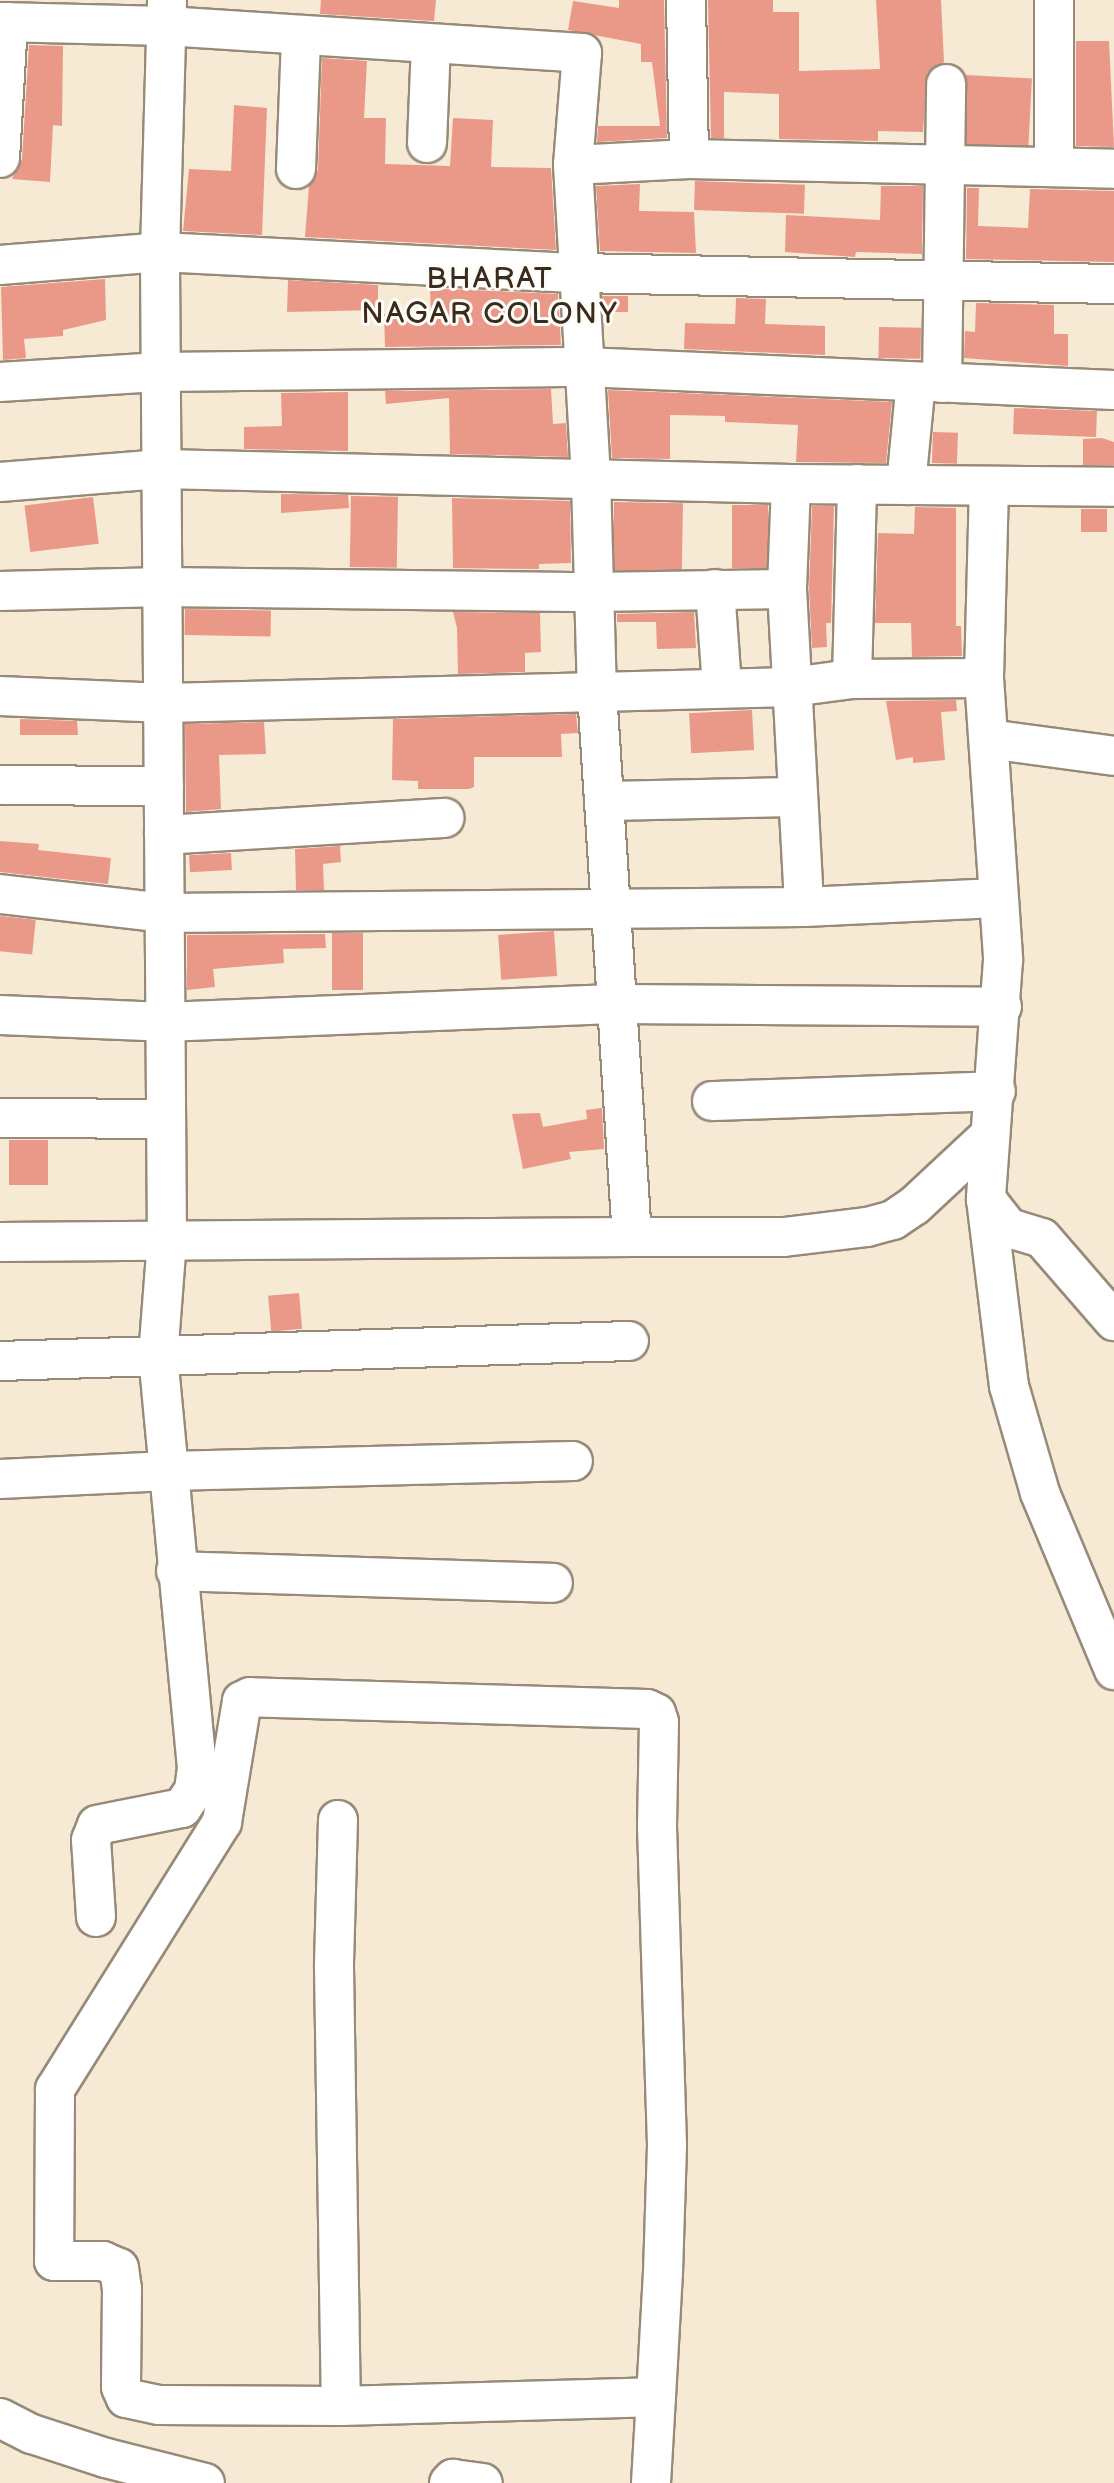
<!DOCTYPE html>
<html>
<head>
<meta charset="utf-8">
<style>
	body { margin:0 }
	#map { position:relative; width:1114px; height:2483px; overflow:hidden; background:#f6ead4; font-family:"Balsamiq Sans",sans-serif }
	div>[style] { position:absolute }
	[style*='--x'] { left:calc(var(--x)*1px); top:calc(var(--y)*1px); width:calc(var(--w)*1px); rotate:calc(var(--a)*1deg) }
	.building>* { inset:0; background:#ea9988; transform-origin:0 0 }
	.roads { filter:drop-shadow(2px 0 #988a79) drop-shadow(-2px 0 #988a79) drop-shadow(0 2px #988a79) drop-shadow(0 -2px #988a79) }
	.minor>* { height:38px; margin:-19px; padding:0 19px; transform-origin:19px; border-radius:19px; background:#fff }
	span { translate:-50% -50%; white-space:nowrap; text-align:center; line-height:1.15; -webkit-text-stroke:6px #fdfcf7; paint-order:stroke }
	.neighbourhood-label { font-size:30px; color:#3b2a1e; letter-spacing:2px }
</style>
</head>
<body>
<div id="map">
	<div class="building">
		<div style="clip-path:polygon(321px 0,436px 0,434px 21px,320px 14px)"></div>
		<div style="clip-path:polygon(619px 0,664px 0,667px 138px,597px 142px,598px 126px,660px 126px,652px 62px,641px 62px,641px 44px,568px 30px,573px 1px,619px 8px)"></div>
		<div style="clip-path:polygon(708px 0,773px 0,773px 12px,799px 12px,799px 71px,880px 69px,876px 0,941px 0,944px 62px,927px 73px,923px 132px,878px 131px,878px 141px,779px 139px,779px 94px,724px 92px,724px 138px,711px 138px)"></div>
		<div style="clip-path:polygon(1076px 41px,1109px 41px,1114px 147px,1076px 146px)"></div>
		<div style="clip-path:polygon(29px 45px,63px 46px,62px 126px,53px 125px,50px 182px,12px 179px,22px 159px)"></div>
		<div style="clip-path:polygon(322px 58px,367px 61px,364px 118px,386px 118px,385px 164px,450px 166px,453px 118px,493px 120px,491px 167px,551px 168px,556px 250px,305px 237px,309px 186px,318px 170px)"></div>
		<div style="left:966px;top:75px;width:66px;height:69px;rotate:3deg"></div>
		<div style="clip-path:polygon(234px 105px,267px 108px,262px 235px,183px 231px,189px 169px,231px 171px)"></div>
		<div style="left:695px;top:181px;width:110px;height:29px;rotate:2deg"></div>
		<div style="clip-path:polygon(640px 184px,639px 211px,694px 212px,696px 253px,600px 251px,596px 186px)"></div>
		<div style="clip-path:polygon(881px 186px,923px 186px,922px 254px,856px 252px,855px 257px,785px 252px,786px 215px,880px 220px)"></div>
		<div style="clip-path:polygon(967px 188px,979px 188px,978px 226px,1028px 228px,1030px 189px,1114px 191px,1114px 262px,966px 259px)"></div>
		<div style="clip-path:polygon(105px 279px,106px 320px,63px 330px,63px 336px,24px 339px,26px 358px,3px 360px,1px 287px)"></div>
		<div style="clip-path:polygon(288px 280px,378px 285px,378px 310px,287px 312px)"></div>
		<div style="clip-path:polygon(430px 288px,558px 294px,561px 345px,385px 347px,384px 314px,431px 313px)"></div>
		<div style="left:602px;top:296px;width:26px;height:16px"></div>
		<div style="clip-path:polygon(736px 298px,766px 299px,765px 324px,825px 326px,825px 355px,684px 349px,685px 323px,735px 324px)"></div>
		<div style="clip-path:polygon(976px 303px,1054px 305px,1054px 334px,1068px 334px,1068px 366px,964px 358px,965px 331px,975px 332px)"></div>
		<div style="left:879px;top:327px;width:42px;height:31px;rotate:1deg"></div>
		<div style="clip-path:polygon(551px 389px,553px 424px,566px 423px,568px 457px,450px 454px,449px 398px,386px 404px,385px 391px)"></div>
		<div style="clip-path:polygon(608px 390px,892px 402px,886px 463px,796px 462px,798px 425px,725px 422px,725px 416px,670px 415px,670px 459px,612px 458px)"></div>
		<div style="clip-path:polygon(348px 392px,348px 451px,244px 449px,244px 427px,282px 426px,281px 393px)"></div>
		<div style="left:1014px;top:408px;width:83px;height:26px;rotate:2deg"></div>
		<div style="left:933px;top:432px;width:25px;height:31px;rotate:2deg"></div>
		<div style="clip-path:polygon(1102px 438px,1114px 442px,1114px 465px,1083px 465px,1083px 439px)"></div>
		<div style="clip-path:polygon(281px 494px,348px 495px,349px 508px,281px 513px)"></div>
		<div style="left:351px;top:496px;width:47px;height:71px;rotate:1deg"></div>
		<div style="left:93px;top:497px;width:47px;height:69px;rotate:83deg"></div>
		<div style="clip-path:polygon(452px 498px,570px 501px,571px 563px,539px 564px,539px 569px,453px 568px)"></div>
		<div style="left:614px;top:502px;width:69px;height:68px;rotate:1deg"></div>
		<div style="left:732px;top:505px;width:36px;height:63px"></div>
		<div style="clip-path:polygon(812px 506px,834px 506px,831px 623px,826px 623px,827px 647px,812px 648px,809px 589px)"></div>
		<div style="clip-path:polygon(915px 507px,956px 508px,956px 626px,961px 626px,962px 656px,912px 657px,911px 623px,875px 623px,878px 533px,914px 534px)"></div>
		<div style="left:1081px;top:509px;width:26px;height:23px"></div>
		<div style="left:185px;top:609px;width:86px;height:26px;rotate:1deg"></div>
		<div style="clip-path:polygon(453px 612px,540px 613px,541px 652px,525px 653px,525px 672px,458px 674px,457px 628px)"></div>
		<div style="clip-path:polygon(694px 612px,696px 648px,657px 649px,656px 622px,617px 622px,617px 614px)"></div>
		<div style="clip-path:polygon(956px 700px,957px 711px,941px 712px,945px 760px,913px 763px,913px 757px,896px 760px,886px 701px)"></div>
		<div style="left:752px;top:710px;width:40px;height:63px;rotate:87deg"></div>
		<div style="clip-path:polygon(576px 714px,578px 733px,561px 734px,562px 757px,474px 757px,474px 787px,469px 789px,418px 789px,418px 781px,392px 780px,393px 719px)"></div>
		<div style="clip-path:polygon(20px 719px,77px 721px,78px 735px,20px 735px)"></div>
		<div style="clip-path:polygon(264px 722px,266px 754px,219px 755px,221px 809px,186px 812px,185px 724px)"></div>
		<div style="clip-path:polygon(0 841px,39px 844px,38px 850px,111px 858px,108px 884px,0 872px)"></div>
		<div style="clip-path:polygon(340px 846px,341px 862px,323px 864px,324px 890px,296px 890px,295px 849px)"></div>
		<div style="left:231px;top:853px;width:17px;height:42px;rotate:87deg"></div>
		<div style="left:0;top:916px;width:36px;height:35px;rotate:6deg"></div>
		<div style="left:554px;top:931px;width:45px;height:56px;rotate:86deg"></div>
		<div style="left:332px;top:933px;width:31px;height:57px"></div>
		<div style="clip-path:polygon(325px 934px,326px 948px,283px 949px,284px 963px,213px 969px,215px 987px,187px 990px,187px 935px)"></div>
		<div style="clip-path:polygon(602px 1108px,604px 1149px,569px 1152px,571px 1159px,523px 1169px,512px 1114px,540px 1113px,543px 1127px,587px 1119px,586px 1110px)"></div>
		<div style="left:9px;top:1140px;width:39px;height:45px"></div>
		<div style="left:299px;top:1293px;width:36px;height:31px;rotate:85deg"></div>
	</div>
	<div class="roads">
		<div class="minor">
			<div style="--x:686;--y:0;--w:159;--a:88.9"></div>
			<div style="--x:0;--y:22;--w:166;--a:1.4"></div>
			<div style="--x:166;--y:26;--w:417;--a:3.7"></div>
			<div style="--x:582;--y:53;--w:112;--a:94.6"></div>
			<div style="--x:573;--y:165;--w:316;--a:86.7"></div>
			<div style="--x:591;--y:480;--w:212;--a:88.4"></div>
			<div style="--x:597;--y:692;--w:546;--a:86.33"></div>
			<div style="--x:632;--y:1237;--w:632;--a:179.55"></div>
			<div style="--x:427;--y:143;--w:99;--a:-87.7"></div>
			<div style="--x:0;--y:158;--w:136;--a:-86.6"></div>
			<div style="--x:573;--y:165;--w:116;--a:-3"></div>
			<div style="--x:689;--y:159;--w:425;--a:1.3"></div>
			<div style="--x:1054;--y:167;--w:167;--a:-90"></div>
			<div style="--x:296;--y:169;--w:133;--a:-87.8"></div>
			<div style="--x:0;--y:265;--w:161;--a:-4.6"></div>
			<div style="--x:160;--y:252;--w:419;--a:2.9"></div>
			<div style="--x:578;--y:273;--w:536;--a:1.18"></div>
			<div style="--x:0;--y:382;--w:161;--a:-3.6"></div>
			<div style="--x:161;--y:372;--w:423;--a:-0.7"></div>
			<div style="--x:584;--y:367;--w:530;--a:2.48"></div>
			<div style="--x:942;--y:383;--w:299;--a:-89.2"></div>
			<div style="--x:0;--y:482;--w:163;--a:-4.6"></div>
			<div style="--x:162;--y:469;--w:629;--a:1.37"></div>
			<div style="--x:791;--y:484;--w:323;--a:0.5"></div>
			<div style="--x:791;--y:484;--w:105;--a:92.2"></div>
			<div style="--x:787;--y:589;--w:318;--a:86.9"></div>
			<div style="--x:906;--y:485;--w:103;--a:-84.5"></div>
			<div style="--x:989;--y:486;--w:192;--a:91.5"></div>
			<div style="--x:984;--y:678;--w:283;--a:86.1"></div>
			<div style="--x:1003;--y:960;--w:240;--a:94.1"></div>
			<div style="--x:986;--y:1199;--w:188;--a:83"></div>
			<div style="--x:1009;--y:1386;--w:111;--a:73.8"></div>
			<div style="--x:1040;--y:1493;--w:192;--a:67.3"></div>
			<div style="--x:715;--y:589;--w:97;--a:85.9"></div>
			<div style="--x:0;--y:591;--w:164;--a:-1.4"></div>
			<div style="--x:164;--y:587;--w:429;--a:0.7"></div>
			<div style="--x:593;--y:592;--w:194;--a:-0.9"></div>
			<div style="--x:852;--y:679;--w:195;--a:-88.5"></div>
			<div style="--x:0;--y:696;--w:165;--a:2.4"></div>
			<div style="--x:165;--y:703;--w:627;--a:-1.46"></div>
			<div style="--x:792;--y:687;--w:61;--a:-7.6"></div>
			<div style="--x:852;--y:679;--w:132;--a:-0.4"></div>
			<div style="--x:989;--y:739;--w:126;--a:7.7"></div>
			<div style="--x:2;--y:785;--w:162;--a:0.4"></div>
			<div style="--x:604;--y:801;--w:193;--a:-1.2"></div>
			<div style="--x:164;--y:835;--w:281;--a:-3.5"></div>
			<div style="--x:0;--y:894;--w:165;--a:6.6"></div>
			<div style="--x:164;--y:913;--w:640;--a:-0.54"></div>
			<div style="--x:804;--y:907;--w:193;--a:-2.7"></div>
			<div style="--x:0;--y:1015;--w:164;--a:2.4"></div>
			<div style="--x:164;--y:1022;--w:455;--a:-2.3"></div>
			<div style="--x:619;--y:1004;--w:383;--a:0.4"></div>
			<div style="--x:712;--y:1101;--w:284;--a:-2"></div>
			<div style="--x:0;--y:1118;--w:166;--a:0.3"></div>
			<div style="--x:986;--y:1199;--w:37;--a:52"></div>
			<div style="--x:1009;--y:1228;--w:34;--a:17"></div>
			<div style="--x:1042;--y:1238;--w:110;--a:49.1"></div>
			<div style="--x:632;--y:1237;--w:152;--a:0"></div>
			<div style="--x:784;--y:1237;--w:84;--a:-6.9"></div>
			<div style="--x:867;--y:1227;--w:27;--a:-15"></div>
			<div style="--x:893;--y:1220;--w:25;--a:-34"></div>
			<div style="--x:914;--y:1206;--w:103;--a:-43"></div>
			<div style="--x:0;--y:1361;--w:629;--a:-1.82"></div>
			<div style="--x:0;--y:1479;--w:168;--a:-2.7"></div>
			<div style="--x:168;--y:1471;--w:405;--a:-1.4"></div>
			<div style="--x:176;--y:1571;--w:377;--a:1.8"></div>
			<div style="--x:338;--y:1820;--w:147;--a:91.6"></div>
			<div style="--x:334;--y:1967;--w:439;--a:89.1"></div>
			<div style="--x:96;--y:1917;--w:77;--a:-93.7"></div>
			<div style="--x:91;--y:1840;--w:16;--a:-68"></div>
			<div style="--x:97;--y:1825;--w:87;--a:-11.3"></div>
			<div style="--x:182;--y:1808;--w:22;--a:-56"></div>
			<div style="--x:194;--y:1790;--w:22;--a:-82"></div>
			<div style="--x:197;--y:1768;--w:413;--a:-95.4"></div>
			<div style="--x:158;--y:1357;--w:116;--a:-85.6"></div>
			<div style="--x:167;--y:1241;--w:989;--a:-90.41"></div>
			<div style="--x:160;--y:252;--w:251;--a:-88.4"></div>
			<div style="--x:0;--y:2418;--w:36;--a:27"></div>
			<div style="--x:32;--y:2434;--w:78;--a:18"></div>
			<div style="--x:106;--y:2458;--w:102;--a:14.2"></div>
			<div style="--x:449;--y:2483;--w:6;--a:-45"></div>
			<div style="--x:453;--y:2479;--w:30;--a:8"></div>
			<div style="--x:651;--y:2483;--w:86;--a:-86.7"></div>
			<div style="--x:656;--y:2397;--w:124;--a:-86.8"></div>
			<div style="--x:663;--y:2273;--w:128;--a:-88.2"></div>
			<div style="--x:667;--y:2145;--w:319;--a:-91.8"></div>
			<div style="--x:657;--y:1826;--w:104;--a:-88.9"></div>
			<div style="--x:659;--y:1722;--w:9;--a:-108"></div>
			<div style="--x:656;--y:1713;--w:10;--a:-156"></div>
			<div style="--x:647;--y:1709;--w:397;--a:-178.3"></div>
			<div style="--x:250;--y:1697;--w:9;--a:153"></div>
			<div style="--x:242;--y:1701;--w:123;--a:99.4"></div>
			<div style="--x:222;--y:1822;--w:315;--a:122"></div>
			<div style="--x:55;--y:2089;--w:172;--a:90.3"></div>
			<div style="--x:54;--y:2261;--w:49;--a:0"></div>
			<div style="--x:103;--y:2261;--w:17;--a:24"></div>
			<div style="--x:119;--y:2268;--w:21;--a:82"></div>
			<div style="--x:122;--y:2289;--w:98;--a:90.6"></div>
			<div style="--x:121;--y:2387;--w:12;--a:66"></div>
			<div style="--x:126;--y:2398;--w:34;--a:12"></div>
			<div style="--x:159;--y:2405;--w:182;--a:0.3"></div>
			<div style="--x:341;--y:2406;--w:315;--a:-1.6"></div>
		</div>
	</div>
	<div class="neighbourhood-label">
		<span style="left:490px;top:296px">BHARAT<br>NAGAR COLONY</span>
	</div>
</div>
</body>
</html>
